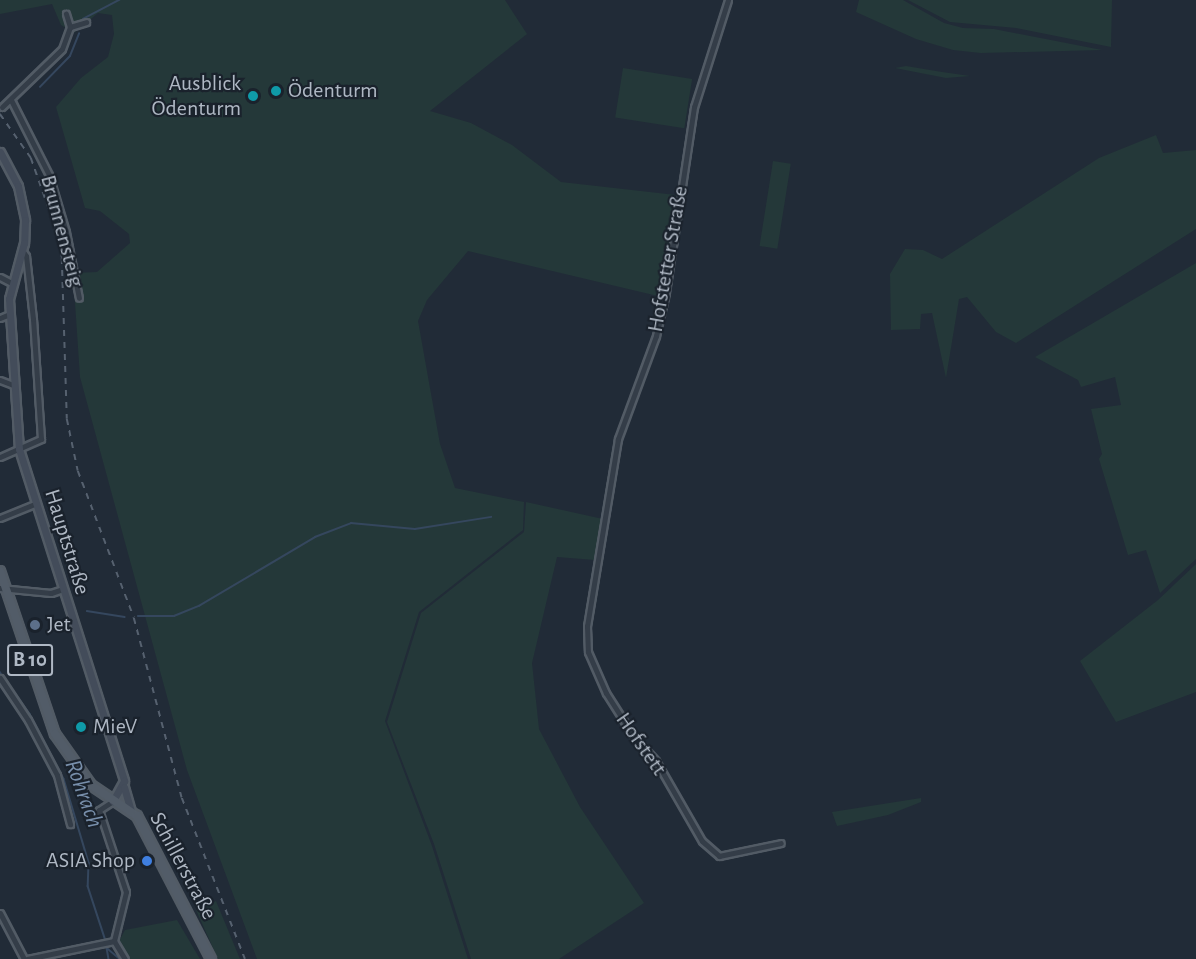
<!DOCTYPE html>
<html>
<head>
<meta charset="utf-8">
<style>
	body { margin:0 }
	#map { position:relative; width:1196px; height:959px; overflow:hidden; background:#212b37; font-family:"Alegreya Sans",sans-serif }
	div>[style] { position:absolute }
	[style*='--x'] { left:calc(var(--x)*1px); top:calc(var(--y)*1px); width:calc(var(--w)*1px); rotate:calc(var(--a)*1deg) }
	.green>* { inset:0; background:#243839; transform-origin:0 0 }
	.stream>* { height:1.5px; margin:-0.75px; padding:0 0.75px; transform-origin:0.75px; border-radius:0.75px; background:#35475e }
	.roads { filter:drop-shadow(2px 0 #525b65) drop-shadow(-2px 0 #525b65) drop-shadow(0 2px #525b65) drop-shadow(0 -2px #525b65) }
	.street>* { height:5px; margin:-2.5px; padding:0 2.5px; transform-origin:2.5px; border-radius:2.5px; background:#343d48 }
	.secondary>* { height:7px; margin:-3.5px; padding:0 3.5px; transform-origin:3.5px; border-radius:3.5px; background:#434c5a }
	.primary>* { height:8px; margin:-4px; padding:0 4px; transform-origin:4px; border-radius:4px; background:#525c68 }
	.rail>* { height:1.5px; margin-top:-0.75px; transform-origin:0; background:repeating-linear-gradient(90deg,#56616f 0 6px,transparent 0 12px) }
	.dots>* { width:16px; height:16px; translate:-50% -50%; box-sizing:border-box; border:3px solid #1a222c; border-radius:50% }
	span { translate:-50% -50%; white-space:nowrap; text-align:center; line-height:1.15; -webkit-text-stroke:4.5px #1a222c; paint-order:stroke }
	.shield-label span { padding:2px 4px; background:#1a222c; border:2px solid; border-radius:4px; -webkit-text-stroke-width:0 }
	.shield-label { font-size:21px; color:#afb8c4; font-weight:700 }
	.poi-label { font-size:22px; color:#afb8c4 }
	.right { translate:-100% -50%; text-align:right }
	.left { translate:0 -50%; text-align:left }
	.street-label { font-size:22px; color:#afb8c4 }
	.water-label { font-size:24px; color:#788fab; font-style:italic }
</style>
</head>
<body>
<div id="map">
	<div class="green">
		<div style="clip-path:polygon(0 0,505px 0,527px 34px,430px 111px,471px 123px,512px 145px,561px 182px,676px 195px,662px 297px,468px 251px,427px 300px,418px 321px,440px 444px,455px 488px,524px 502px,523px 530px,419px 612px,385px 721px,432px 846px,468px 959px,257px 959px,187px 770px,80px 377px,73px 273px,97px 272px,130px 243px,129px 234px,100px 211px,85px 208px,56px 107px,81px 78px,108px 57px,114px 34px,112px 15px,98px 13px,74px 33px,61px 25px,52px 4px,0 14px)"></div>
		<div style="clip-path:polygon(859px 0,903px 0,944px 23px,963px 28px,994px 29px,1102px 50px,981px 53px,953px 50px,916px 39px,856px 12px)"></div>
		<div style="clip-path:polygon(908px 0,1112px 0,1111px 47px,1016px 28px,950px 22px)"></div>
		<div style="clip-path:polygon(906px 66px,942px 72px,970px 76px,946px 78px,895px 68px)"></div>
		<div style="left:623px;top:68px;width:70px;height:50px;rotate:9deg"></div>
		<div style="clip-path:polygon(1156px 135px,1163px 153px,1196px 150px,1196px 229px,1016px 343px,996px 332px,967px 297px,959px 299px,946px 378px,932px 313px,921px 314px,920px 329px,891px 330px,890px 274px,905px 249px,923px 250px,942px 259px,1099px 158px)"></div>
		<div style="left:773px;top:161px;width:18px;height:86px;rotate:9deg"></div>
		<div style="clip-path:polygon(1196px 263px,1196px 559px,1160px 593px,1146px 550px,1128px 555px,1099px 459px,1102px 454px,1091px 409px,1121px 405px,1115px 377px,1081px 387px,1078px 380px,1035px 357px)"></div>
		<div style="clip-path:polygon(526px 502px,603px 519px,595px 560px,557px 557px,532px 663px,539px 729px,580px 807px,644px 903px,559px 959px,471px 959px,434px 844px,387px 722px,421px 613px,524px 532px)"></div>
		<div style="clip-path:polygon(1196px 564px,1196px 692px,1116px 722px,1080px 661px,1158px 600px)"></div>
		<div style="clip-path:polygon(921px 798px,921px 802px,888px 815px,837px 826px,832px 812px)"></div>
		<div style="clip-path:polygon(216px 901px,240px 959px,218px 959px,196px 910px)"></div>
		<div style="clip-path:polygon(177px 920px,200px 959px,130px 959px,119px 941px,125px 930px)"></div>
	</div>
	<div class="stream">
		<div style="--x:83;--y:19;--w:41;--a:-27.8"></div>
		<div style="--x:40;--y:87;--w:43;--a:-45.9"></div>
		<div style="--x:70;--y:56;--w:24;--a:-68"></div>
		<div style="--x:87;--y:611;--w:38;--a:9"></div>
		<div style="--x:138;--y:616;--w:36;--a:0"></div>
		<div style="--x:174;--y:616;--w:27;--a:-22"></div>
		<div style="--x:199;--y:606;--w:135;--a:-30.7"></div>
		<div style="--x:315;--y:537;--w:39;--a:-21"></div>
		<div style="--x:351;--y:523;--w:64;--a:5.4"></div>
		<div style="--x:415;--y:529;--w:77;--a:-9"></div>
		<div style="--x:0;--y:672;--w:52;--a:54.5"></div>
		<div style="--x:30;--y:714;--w:73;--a:62.4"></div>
		<div style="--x:64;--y:779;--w:88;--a:73.4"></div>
		<div style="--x:89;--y:863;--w:23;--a:92"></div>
		<div style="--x:88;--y:886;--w:55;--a:71.9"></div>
		<div style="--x:107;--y:948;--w:17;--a:40"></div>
		<div style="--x:107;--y:948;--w:11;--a:80"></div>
	</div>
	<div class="roads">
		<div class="street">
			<div style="--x:728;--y:0;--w:112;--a:107.6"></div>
			<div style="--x:694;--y:107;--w:188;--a:98.6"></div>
			<div style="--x:666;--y:293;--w:44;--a:103.1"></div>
			<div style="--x:656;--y:336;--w:110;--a:110.3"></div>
			<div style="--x:618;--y:439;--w:190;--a:99.4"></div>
			<div style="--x:587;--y:626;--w:26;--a:88"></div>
			<div style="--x:588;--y:652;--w:45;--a:66.3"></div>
			<div style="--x:606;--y:693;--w:52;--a:57.5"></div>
			<div style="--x:634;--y:737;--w:33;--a:47"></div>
			<div style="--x:656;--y:761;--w:92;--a:60.1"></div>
			<div style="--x:702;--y:841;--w:23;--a:41"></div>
			<div style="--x:719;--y:856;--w:63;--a:-11.8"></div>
			<div style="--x:70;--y:27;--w:17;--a:-17"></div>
			<div style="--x:11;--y:100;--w:84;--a:63.1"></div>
			<div style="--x:49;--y:175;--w:59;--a:73.4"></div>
			<div style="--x:66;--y:232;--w:67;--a:78.9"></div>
			<div style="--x:2;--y:107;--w:83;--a:-44"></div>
			<div style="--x:62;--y:49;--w:23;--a:-70"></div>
			<div style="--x:70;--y:27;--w:14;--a:-107"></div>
			<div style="--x:0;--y:277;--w:13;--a:27"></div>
			<div style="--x:0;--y:318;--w:11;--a:-22"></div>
			<div style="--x:0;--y:380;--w:14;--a:21"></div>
			<div style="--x:0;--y:457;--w:45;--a:-23.7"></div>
			<div style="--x:41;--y:439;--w:120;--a:-93.8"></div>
			<div style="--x:33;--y:319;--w:63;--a:-96.3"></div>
			<div style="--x:26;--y:256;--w:7;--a:-124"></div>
			<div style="--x:0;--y:518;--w:38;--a:-22"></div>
			<div style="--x:0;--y:588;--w:51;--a:5.6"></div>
			<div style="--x:51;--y:593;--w:13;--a:-18"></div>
			<div style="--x:0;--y:678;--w:50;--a:56.3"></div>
			<div style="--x:28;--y:720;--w:62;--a:62.2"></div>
			<div style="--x:57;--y:775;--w:51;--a:75.1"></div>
			<div style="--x:113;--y:801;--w:17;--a:147"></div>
			<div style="--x:99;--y:810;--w:86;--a:71.8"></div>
			<div style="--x:126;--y:892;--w:50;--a:103.8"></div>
			<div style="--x:0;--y:913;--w:52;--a:62.4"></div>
			<div style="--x:114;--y:941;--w:21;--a:59"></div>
			<div style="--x:27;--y:959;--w:89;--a:-11.7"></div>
		</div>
		<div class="secondary">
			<div style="--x:0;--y:152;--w:38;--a:62"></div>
			<div style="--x:18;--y:186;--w:35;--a:78"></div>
			<div style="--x:25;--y:220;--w:23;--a:92"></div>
			<div style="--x:24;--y:243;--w:58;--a:105"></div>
			<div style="--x:9;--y:299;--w:150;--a:86.2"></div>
			<div style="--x:19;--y:449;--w:348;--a:72.4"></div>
			<div style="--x:124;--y:781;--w:23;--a:119"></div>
			<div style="--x:124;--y:787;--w:25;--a:74"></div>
		</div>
		<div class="primary">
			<div style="--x:0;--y:571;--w:172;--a:71.4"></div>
			<div style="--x:55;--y:734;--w:62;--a:54.8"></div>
			<div style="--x:91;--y:785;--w:55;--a:34"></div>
			<div style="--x:137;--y:816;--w:161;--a:62.6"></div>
		</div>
	</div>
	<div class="rail">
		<div style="--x:0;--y:114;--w:54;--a:54.8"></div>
		<div style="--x:31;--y:158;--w:75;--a:70.6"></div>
		<div style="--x:56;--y:229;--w:30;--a:78"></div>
		<div style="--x:62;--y:258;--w:161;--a:88.2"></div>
		<div style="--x:67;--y:419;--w:53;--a:78.1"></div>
		<div style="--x:78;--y:471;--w:157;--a:69.1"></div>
		<div style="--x:134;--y:618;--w:186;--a:75.1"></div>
		<div style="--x:182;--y:798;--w:173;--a:68.6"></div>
	</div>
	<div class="dots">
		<div style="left:276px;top:91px;background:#0f9aa8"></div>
		<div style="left:253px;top:96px;background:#0f9aa8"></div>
		<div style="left:35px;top:625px;background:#5c6f8a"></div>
		<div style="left:81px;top:727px;background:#0f9aa8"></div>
		<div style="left:147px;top:861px;background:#3f7fe0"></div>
	</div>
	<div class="shield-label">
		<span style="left:30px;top:660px">B 10</span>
	</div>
	<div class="poi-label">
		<span class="right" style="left:241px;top:96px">Ausblick<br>Ödenturm</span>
		<span class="left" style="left:288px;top:91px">Ödenturm</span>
		<span class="left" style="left:47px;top:625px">Jet</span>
		<span class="left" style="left:93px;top:727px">MieV</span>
		<span class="right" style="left:135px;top:861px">ASIA Shop</span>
	</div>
	<div class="street-label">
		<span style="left:62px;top:231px;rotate:75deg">Brunnensteig</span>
		<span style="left:668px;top:259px;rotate:-80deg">Hofstetter Straße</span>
		<span style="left:67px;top:542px;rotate:73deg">Hauptstraße</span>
		<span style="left:641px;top:744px;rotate:55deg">Hofstett</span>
		<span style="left:183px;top:866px;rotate:62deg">Schillerstraße</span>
	</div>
	<div class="water-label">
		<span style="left:83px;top:794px;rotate:70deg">Rohrach</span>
	</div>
</div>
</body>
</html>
